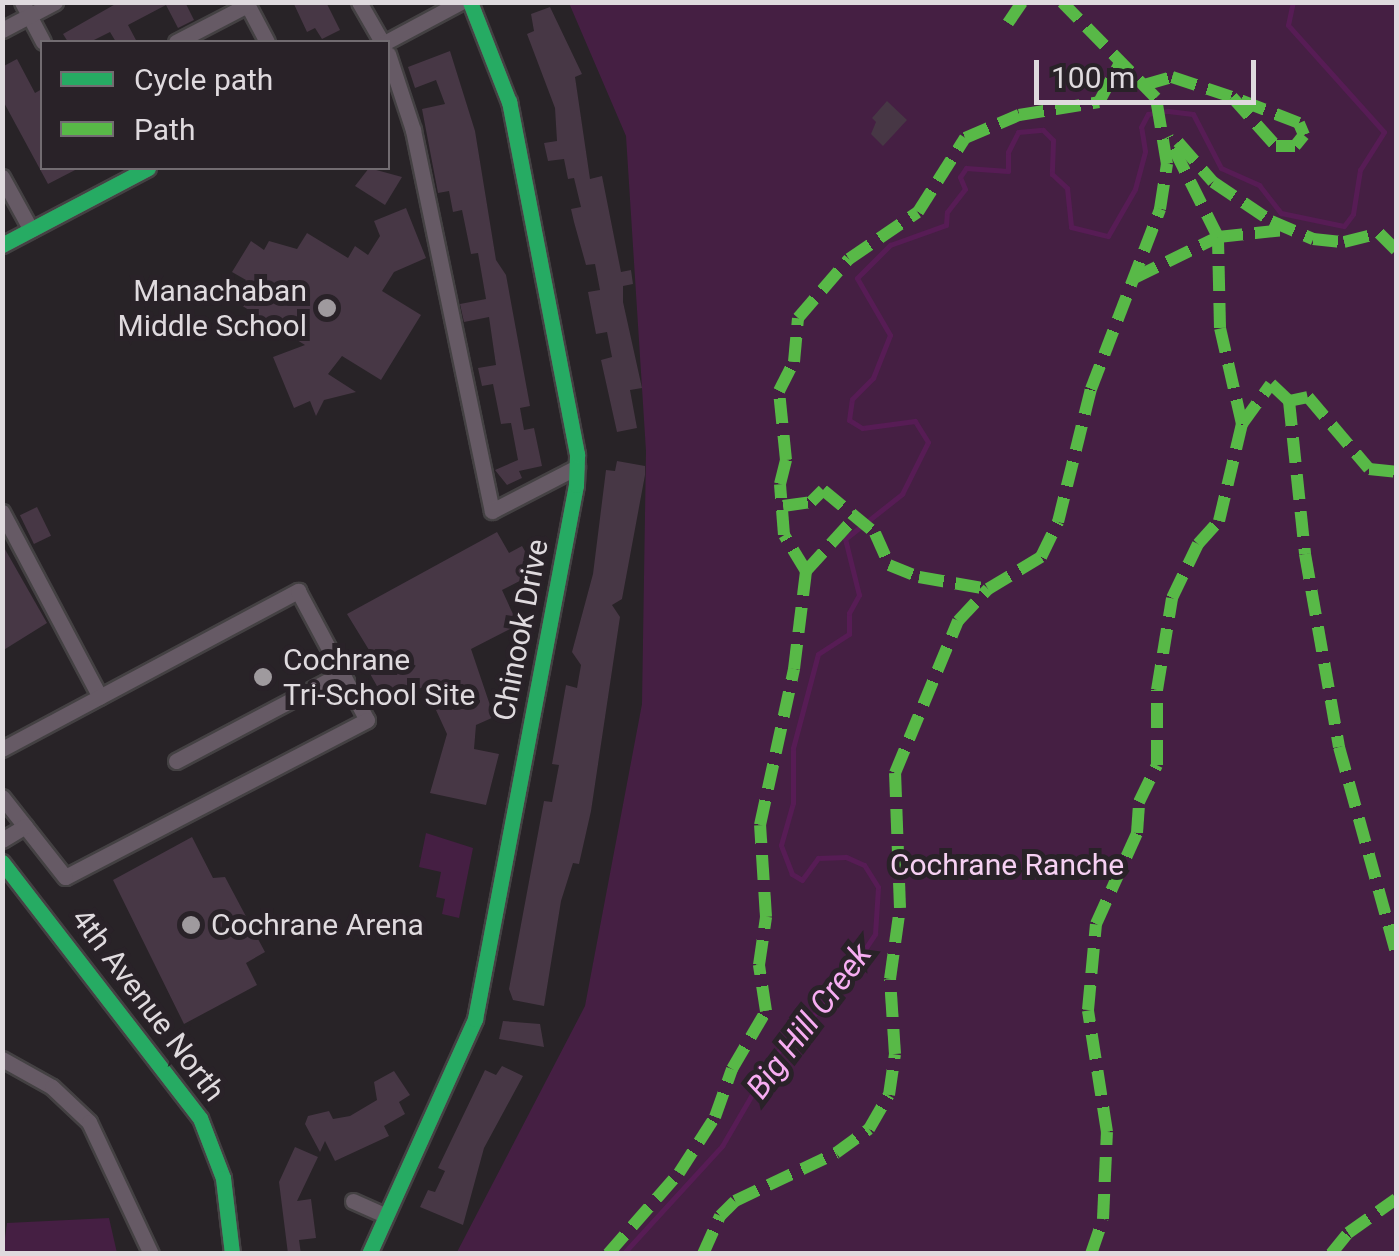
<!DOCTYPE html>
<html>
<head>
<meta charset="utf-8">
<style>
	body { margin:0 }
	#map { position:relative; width:1399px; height:1256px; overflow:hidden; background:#282327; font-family:Roboto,sans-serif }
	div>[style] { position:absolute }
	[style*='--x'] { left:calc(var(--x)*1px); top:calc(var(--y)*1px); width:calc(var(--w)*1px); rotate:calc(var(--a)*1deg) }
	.green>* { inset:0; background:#451f43 }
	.stream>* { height:5px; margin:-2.5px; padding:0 2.5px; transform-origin:2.5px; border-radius:2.5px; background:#571c55 }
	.building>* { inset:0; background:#473745; transform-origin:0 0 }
	.roads { filter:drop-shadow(2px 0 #444143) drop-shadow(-2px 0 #444143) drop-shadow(0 2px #444143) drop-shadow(0 -2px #444143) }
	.minor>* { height:15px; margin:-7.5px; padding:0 7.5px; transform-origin:7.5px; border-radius:7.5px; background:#665a65 }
	.quiet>* { height:12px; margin-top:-6px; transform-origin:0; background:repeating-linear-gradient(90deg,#58b947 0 25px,transparent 0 37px) }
	.cycleway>* { height:15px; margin:-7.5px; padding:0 7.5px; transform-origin:7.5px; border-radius:7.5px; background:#26ab63 }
	.dots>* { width:28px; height:28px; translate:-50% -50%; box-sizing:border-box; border:5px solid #292228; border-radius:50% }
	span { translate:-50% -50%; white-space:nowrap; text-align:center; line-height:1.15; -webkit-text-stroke:10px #292228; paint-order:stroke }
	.poi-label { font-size:30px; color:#dfdade }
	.right { translate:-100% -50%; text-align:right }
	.left { translate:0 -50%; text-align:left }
	.street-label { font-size:30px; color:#dfdade }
	.park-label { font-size:30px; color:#f6d0f2 }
	.water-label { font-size:32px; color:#f7adf2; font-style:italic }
	.frame { position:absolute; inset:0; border:5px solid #dfdade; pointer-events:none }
	.legend { position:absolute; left:40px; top:40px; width:350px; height:130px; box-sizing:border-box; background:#292228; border:2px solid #726c71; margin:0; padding:12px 18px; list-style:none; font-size:30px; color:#dfdade }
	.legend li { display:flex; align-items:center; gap:20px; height:50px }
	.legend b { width:50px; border:2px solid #726c71 }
	.scale { position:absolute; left:1034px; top:60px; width:222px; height:45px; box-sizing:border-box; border:5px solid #dfdade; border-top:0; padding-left:12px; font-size:30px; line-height:35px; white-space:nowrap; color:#dfdade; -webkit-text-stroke:8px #292228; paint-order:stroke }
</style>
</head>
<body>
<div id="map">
	<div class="green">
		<div style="clip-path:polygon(569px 3px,1396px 3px,1396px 1253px,456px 1254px,585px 1006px,642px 704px,646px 451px,626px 136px)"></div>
		<div style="clip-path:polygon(426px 833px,473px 848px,459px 918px,442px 914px,445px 899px,436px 897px,441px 872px,419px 867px)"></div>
		<div style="clip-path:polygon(109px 1218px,117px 1253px,3px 1253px,7px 1223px)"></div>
	</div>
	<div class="stream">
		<div style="--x:623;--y:1254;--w:147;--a:-47.5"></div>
		<div style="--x:722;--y:1146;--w:105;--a:-59.8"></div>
		<div style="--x:775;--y:1055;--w:89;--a:-45.9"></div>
		<div style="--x:837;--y:991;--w:69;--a:-56.3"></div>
		<div style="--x:875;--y:934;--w:47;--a:-86.3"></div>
		<div style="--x:878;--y:887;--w:26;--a:-122"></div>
		<div style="--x:864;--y:865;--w:20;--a:-156"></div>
		<div style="--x:846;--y:857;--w:28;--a:178"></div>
		<div style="--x:818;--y:858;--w:27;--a:126"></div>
		<div style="--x:802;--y:880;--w:12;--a:-149"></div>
		<div style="--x:792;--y:874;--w:31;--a:-111"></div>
		<div style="--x:781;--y:845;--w:44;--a:-74.1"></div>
		<div style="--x:793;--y:803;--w:55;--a:-90"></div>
		<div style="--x:793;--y:748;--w:97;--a:-75.1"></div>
		<div style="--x:818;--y:654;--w:37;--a:-33"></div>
		<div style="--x:849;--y:634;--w:21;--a:-90"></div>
		<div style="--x:849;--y:613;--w:21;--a:-61"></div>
		<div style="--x:859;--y:595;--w:58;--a:-104"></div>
		<div style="--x:845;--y:539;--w:73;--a:-38.3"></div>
		<div style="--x:902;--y:494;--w:58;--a:-63.4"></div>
		<div style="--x:928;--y:442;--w:25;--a:-122"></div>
		<div style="--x:915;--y:421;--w:53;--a:172.5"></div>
		<div style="--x:862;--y:428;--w:15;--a:-148"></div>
		<div style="--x:849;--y:420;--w:21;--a:-82"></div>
		<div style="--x:852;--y:399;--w:30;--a:-45"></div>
		<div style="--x:873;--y:378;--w:46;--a:-68.4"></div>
		<div style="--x:890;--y:335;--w:66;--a:-120.1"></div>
		<div style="--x:857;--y:278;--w:47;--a:-45"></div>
		<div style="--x:890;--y:245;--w:59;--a:-19.7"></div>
		<div style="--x:946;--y:225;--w:13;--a:-86"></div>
		<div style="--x:947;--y:212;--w:29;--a:-52"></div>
		<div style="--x:965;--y:189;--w:13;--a:-113"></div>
		<div style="--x:960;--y:177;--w:11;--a:-56"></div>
		<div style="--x:966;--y:168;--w:42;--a:4.1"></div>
		<div style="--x:1008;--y:171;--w:19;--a:-90"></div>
		<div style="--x:1008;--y:152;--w:22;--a:-63"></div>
		<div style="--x:1018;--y:132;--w:25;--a:-5"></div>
		<div style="--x:1043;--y:130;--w:14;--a:45"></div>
		<div style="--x:1053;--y:140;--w:34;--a:92"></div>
		<div style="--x:1052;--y:174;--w:21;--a:43"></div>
		<div style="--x:1067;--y:188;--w:39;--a:84"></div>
		<div style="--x:1071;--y:227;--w:38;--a:14"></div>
		<div style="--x:1108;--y:236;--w:54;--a:-60.1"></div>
		<div style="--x:1135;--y:189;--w:39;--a:-75"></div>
		<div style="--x:1145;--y:151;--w:24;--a:-99"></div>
		<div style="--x:1141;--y:127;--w:15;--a:-62"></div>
		<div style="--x:1148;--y:114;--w:20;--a:-9"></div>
		<div style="--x:1168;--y:111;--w:25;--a:7"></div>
		<div style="--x:1193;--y:114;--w:61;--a:62.6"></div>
		<div style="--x:1221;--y:168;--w:42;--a:24.1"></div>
		<div style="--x:1259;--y:185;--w:36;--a:52"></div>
		<div style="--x:1281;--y:213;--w:64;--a:11.7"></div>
		<div style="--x:1344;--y:226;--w:15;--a:-53"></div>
		<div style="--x:1353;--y:214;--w:45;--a:-81"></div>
		<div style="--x:1360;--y:170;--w:45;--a:-57.7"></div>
		<div style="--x:1384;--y:132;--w:144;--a:-131.9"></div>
		<div style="--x:1288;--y:25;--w:24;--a:-78"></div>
	</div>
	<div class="building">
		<div style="clip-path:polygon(119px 2px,185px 2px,194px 20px,178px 28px,166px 5px,128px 25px,137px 42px,116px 42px,110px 32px,90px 42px,68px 42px,63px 34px)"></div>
		<div style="clip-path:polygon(293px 2px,326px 2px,340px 30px,322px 39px,315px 28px,307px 32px)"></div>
		<div style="clip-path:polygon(550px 7px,582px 74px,575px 77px,590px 179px,602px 176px,621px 272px,631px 270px,633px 284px,623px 286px,623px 302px,642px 388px,630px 390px,637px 428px,617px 432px,601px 360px,612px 357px,607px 332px,596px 334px,588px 292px,600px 290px,595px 264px,586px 265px,574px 222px,571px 209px,581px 207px,574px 178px,568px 179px,564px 159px,548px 161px,544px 143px,557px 141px,555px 108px,527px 34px,534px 31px,531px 14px)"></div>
		<div style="clip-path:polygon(450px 51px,475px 131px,496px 260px,506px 275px,530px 406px,520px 408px,524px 430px,534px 428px,542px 466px,519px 471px,522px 478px,507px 485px,495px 470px,518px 460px,511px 423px,501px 424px,493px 384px,482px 386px,478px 368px,496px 365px,489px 317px,464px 322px,460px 304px,486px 299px,478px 253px,471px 254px,462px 210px,453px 212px,449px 191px,438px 193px,422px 109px,445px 104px,436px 80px,415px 88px,408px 67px)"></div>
		<div style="clip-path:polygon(17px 59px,35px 93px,42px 89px,42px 168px,79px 168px,48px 184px,2px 99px,2px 67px)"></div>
		<div style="clip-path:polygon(887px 101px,907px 120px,883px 146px,871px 134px,876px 122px,872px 118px)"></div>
		<div style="clip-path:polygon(369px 168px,402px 177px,385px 205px,355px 186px)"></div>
		<div style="clip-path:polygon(406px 208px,426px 258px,394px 272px,382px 291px,421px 315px,381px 380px,342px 356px,328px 374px,356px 392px,324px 400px,316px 416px,310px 401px,294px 408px,273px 357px,305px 345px,233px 300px,246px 280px,232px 272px,251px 241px,264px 250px,269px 241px,297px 249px,307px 233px,348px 258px,355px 246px,368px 255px,380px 236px,374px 221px)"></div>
		<div style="clip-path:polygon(617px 461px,645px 466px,645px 475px,622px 599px,612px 605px,620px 617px,591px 811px,579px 864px,573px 863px,561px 901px,544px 1006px,513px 1000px,509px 989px,544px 801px,552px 802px,559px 765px,552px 764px,566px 685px,577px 688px,581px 665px,572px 652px,593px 574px,606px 470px,615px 471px)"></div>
		<div style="left:37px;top:507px;width:32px;height:19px;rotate:64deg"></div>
		<div style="clip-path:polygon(497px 532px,509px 553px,522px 546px,537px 572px,502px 590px,518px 625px,471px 649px,494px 717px,476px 725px,474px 749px,499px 754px,486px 805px,430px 793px,447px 734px,425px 686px,387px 704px,359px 654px,369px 650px,347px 614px)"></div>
		<div style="clip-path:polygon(2px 544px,47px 623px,2px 651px)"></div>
		<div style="clip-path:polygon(192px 837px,213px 878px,225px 877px,265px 952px,246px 963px,257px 985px,184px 1024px,113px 880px)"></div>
		<div style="clip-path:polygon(503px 1021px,540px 1024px,544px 1047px,499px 1039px)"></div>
		<div style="clip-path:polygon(502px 1066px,523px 1076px,484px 1148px,463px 1225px,420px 1207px,428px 1190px,435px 1192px,445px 1171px,438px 1168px,485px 1070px,496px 1075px)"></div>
		<div style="clip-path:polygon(394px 1071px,410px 1095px,399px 1102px,405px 1114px,384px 1126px,389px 1136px,335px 1161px,325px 1141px,320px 1152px,305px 1124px,308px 1116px,329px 1111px,333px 1119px,350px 1116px,377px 1100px,374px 1082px)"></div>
		<div style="clip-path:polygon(295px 1147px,318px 1157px,297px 1201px,311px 1199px,316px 1238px,299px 1240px,301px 1254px,288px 1254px,279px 1182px)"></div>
	</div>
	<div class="roads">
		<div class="minor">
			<div style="--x:22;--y:2;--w:45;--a:62.3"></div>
			<div style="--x:246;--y:2;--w:45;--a:62.3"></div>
			<div style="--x:359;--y:2;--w:46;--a:60.1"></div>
			<div style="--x:2;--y:30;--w:60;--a:-27.8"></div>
			<div style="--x:176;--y:42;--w:80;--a:-27.5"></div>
			<div style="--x:386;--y:42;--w:85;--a:-28.1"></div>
			<div style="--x:388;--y:54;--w:80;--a:71.8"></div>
			<div style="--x:413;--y:130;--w:389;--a:78.3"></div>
			<div style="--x:492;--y:511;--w:96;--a:-27.4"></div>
			<div style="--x:2;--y:177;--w:60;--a:61.3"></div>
			<div style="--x:2;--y:245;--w:165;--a:-27.8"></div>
			<div style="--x:2;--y:512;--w:209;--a:62.1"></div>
			<div style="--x:2;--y:749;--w:336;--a:-28.1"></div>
			<div style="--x:298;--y:591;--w:146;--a:61.9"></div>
			<div style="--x:367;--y:720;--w:340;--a:152.5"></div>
			<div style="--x:65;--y:877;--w:102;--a:-128.2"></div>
			<div style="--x:176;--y:761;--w:188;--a:-27.9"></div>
			<div style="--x:2;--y:840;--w:27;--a:-31"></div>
			<div style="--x:2;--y:862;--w:324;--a:52.3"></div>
			<div style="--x:200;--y:1118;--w:64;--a:69"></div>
			<div style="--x:223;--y:1178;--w:77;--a:83.2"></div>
			<div style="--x:2;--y:1059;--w:57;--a:29.2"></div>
			<div style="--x:52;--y:1087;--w:51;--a:43.4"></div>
			<div style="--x:89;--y:1122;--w:146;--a:64.8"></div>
			<div style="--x:353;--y:1201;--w:35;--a:24"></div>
			<div style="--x:369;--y:1254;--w:258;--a:-65.7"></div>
			<div style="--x:475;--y:1019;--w:543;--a:-79.29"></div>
			<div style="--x:576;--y:485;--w:31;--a:-88"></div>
			<div style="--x:577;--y:454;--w:359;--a:-100.9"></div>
			<div style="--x:509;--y:102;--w:107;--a:-111.3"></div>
		</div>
	</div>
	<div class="quiet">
		<div style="--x:1008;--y:23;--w:25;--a:-56"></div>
		<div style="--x:1144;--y:85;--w:29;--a:-16"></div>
		<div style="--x:1172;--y:77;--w:63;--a:18.4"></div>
		<div style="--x:1232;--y:97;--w:66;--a:48.1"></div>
		<div style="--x:1276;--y:146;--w:19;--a:0"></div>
		<div style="--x:1295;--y:146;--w:14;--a:-51"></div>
		<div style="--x:1304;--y:135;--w:13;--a:-113"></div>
		<div style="--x:1299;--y:123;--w:72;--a:-158.8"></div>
		<div style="--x:1178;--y:142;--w:53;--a:48.8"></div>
		<div style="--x:1213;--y:182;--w:70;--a:33.9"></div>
		<div style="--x:1271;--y:221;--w:46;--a:23.2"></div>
		<div style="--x:1313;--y:239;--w:31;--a:6"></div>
		<div style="--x:1344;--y:242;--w:36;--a:-14"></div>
		<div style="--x:1379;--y:233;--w:24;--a:45"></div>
		<div style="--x:1134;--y:278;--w:93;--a:-26"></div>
		<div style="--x:1218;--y:237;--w:67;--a:-6"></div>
		<div style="--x:1289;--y:401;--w:19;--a:-12"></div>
		<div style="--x:1308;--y:397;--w:94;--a:49.7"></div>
		<div style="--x:1369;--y:469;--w:27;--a:6"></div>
		<div style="--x:1242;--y:424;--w:49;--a:-54.1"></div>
		<div style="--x:1271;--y:384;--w:25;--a:43"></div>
		<div style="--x:1289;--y:401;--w:154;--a:84"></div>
		<div style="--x:1305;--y:554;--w:196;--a:80"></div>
		<div style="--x:1339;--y:747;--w:214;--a:74.5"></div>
		<div style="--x:783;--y:506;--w:28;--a:-8"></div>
		<div style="--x:811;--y:502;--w:17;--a:-45"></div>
		<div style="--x:823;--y:490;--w:67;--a:39.6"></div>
		<div style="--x:875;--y:533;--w:35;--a:66"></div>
		<div style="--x:889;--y:565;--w:32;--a:22"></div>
		<div style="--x:919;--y:577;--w:70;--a:9.9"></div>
		<div style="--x:806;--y:571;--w:77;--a:-47.6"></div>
		<div style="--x:608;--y:1254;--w:108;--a:-48.8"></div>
		<div style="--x:679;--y:1173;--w:67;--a:-57.3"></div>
		<div style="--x:715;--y:1117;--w:51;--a:-70.5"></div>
		<div style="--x:732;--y:1069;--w:67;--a:-59.6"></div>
		<div style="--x:766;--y:1011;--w:47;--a:-98.7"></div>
		<div style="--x:759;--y:965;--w:49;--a:-81.7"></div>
		<div style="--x:766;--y:917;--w:92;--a:-93.7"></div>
		<div style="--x:760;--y:825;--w:160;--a:-77.7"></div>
		<div style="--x:794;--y:669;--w:99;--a:-83"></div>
		<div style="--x:806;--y:571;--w:42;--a:-121.4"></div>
		<div style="--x:784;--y:535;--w:51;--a:-94.5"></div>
		<div style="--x:780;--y:484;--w:25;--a:-76"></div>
		<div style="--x:786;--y:460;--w:69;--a:-95.8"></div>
		<div style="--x:779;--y:391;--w:33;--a:-63"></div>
		<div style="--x:794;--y:362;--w:44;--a:-84.8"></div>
		<div style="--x:798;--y:318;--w:78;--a:-49.2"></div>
		<div style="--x:849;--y:259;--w:83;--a:-34.3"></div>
		<div style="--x:918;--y:212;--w:88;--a:-57.6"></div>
		<div style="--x:965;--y:138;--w:59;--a:-23.1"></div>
		<div style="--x:1019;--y:115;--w:81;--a:-9.2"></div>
		<div style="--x:1099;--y:102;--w:49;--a:-61.9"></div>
		<div style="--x:703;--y:1254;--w:42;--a:-65.9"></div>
		<div style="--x:720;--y:1216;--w:21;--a:-45"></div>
		<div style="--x:735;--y:1201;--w:112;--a:-25.4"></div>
		<div style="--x:836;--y:1153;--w:41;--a:-36"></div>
		<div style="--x:869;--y:1129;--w:39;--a:-60"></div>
		<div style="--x:889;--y:1095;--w:41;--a:-81.7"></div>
		<div style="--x:895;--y:1054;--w:75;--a:-93.8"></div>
		<div style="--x:890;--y:979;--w:72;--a:-82"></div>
		<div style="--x:900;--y:908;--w:135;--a:-92.1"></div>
		<div style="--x:895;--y:773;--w:165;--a:-67.5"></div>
		<div style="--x:958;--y:621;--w:44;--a:-46.8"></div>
		<div style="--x:988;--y:589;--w:62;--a:-31.1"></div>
		<div style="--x:1041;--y:557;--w:39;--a:-64"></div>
		<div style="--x:1058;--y:522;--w:137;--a:-76.1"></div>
		<div style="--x:1091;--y:389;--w:193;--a:-69"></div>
		<div style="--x:1160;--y:209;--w:46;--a:-81.2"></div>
		<div style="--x:1167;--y:164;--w:67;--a:-99.5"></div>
		<div style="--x:1156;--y:98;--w:134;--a:-134.4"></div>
		<div style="--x:1091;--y:1254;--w:37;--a:-71"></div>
		<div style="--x:1103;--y:1219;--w:87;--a:-87.4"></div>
		<div style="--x:1107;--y:1132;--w:123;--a:-98.9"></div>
		<div style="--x:1088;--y:1010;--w:86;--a:-84.7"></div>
		<div style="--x:1096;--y:924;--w:100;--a:-65.7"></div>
		<div style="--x:1137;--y:833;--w:31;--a:-86"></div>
		<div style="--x:1139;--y:802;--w:41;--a:-64.1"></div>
		<div style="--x:1157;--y:765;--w:75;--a:-90"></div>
		<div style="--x:1157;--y:690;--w:93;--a:-80.7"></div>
		<div style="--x:1172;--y:598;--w:60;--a:-64.3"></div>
		<div style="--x:1198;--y:544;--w:31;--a:-48"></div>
		<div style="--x:1219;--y:521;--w:100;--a:-76.7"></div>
		<div style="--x:1242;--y:424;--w:98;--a:-102.9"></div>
		<div style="--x:1220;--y:328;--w:91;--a:-91.3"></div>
		<div style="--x:1218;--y:237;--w:112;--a:-116.6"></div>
		<div style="--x:1331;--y:1254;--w:27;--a:-51"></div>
		<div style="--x:1348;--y:1233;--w:59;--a:-35.3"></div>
	</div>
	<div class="cycleway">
		<div style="--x:2;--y:245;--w:165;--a:-27.8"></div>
		<div style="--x:2;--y:862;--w:324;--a:52.3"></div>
		<div style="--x:200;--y:1118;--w:64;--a:69"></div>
		<div style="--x:223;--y:1178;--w:77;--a:83.2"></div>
		<div style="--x:369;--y:1254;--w:258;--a:-65.7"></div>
		<div style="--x:475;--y:1019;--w:543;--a:-79.29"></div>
		<div style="--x:576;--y:485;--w:31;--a:-88"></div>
		<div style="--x:577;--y:454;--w:359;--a:-100.9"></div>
		<div style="--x:509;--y:102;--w:107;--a:-111.3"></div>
	</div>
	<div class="dots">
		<div style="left:327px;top:308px;background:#9f9a9e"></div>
		<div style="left:263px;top:677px;background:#9f9a9e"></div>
		<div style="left:191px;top:925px;background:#9f9a9e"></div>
	</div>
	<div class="poi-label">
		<span class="right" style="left:307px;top:308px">Manachaban<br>Middle School</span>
		<span class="left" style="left:283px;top:677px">Cochrane<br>Tri-School Site</span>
		<span class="left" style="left:211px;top:925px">Cochrane Arena</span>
	</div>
	<div class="street-label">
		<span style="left:521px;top:630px;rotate:-79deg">Chinook Drive</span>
		<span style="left:148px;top:1005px;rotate:53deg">4th Avenue North</span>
	</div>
	<div class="park-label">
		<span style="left:1007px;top:865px">Cochrane Ranche</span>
	</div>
	<div class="water-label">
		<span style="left:809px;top:1021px;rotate:-53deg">Big Hill Creek</span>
	</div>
	<div class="frame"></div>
	<ul class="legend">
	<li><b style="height:12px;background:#26ab63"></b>Cycle path</li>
	<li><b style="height:12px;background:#58b947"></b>Path</li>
	</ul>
	<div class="scale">100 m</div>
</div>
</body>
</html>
